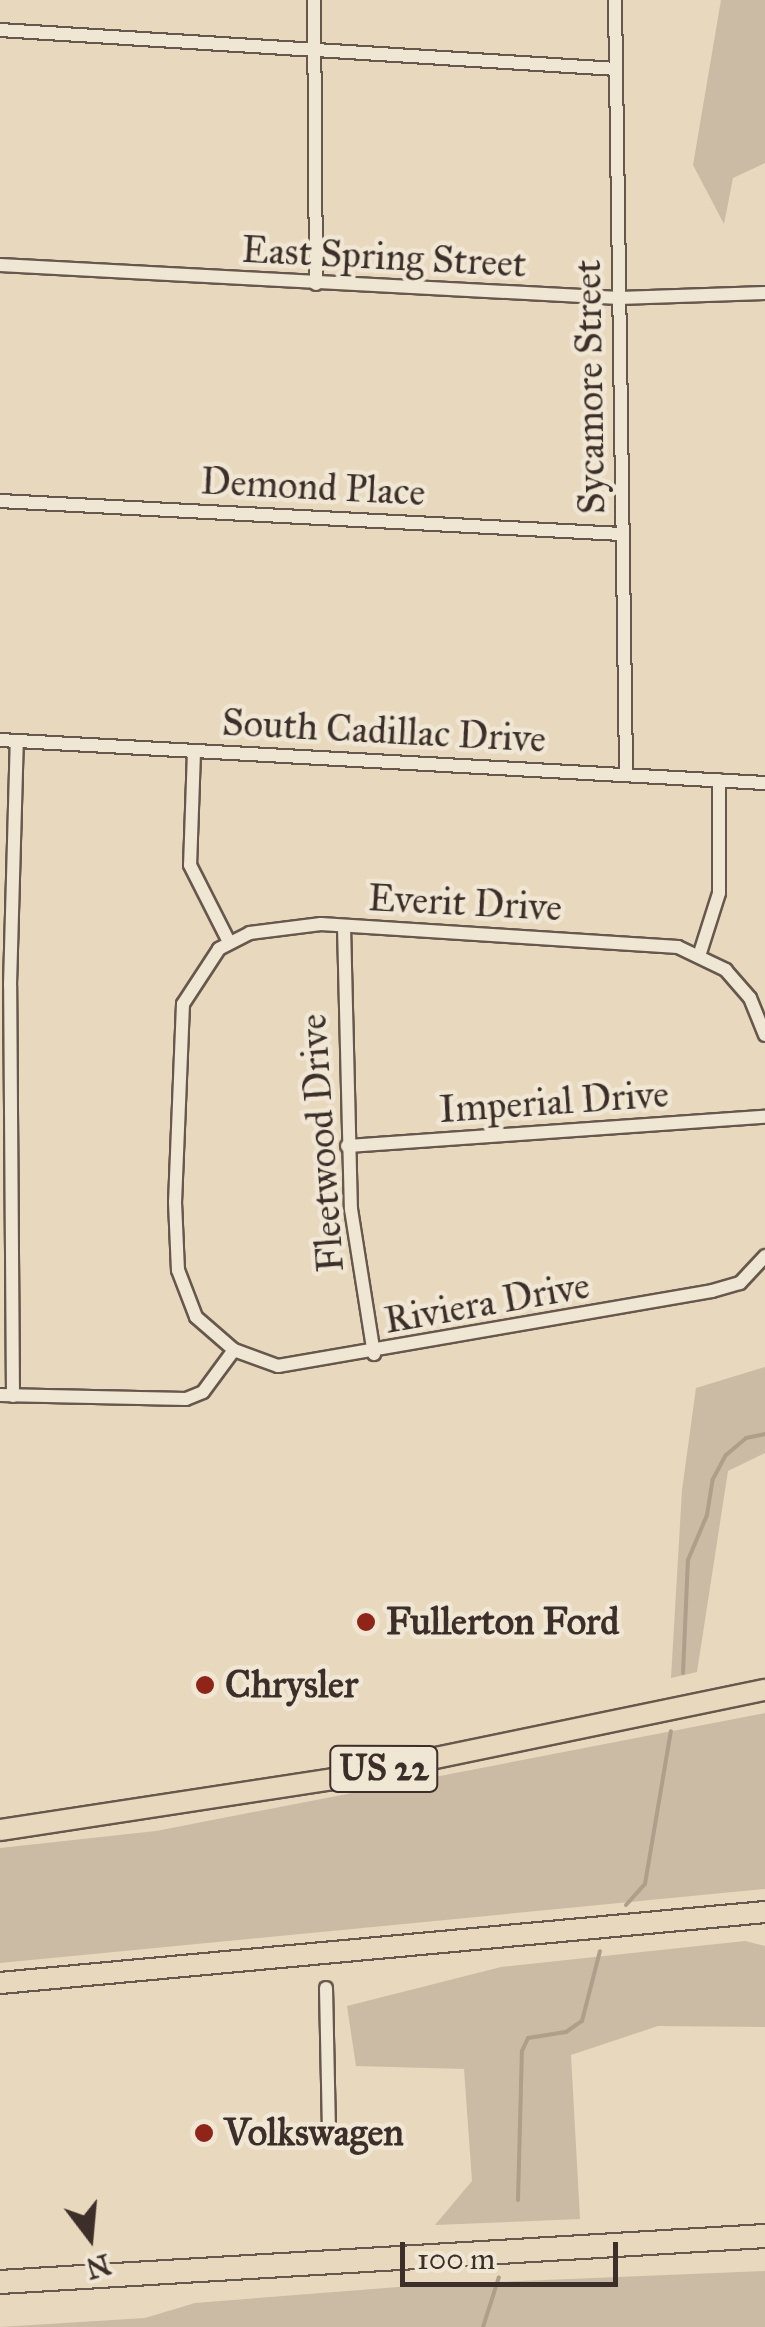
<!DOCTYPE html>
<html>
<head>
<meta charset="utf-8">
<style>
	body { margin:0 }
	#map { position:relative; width:765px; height:2327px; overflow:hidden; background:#e8d8bd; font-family:"IM FELL Great Primer",serif }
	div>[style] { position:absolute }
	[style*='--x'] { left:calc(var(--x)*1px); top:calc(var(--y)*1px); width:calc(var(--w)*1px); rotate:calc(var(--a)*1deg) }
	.green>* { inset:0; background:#cbbba4 }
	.stream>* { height:4px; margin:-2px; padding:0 2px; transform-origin:2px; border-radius:2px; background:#ae9e8a }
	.roads { filter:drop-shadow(2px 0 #67584d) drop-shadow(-2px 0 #67584d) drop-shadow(0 2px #67584d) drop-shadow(0 -2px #67584d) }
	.minor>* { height:12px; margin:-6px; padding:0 6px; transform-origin:6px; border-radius:6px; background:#f0e6d4 }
	.trunk>* { height:20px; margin:-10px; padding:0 10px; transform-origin:10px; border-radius:10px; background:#e8d8bd }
	.motorway>* { height:22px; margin:-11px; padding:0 11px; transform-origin:11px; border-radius:11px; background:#e8d8bd }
	.dots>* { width:28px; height:28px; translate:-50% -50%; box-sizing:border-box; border:5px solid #f0e6d4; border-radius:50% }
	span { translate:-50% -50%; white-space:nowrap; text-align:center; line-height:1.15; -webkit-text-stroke:9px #f0e6d4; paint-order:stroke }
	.shield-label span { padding:2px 8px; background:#f0e6d4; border:2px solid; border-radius:8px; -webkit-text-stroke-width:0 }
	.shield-label { font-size:35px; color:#3c2e28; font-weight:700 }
	.street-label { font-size:38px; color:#3c2e28 }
	.poi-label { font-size:38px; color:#3c2e28; font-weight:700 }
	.left { translate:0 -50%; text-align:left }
	.north { position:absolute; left:40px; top:2187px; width:100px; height:100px; -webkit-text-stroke:8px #f0e6d4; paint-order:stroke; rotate:164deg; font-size:28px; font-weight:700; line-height:40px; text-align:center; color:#3c2e28 }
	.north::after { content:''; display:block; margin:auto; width:35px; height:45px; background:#3c2e28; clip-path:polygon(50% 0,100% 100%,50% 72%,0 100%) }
	.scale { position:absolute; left:400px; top:2242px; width:218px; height:45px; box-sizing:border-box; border:5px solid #3c2e28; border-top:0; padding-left:12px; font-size:30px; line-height:35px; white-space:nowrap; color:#3c2e28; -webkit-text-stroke:8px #f0e6d4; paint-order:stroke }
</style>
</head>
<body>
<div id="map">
	<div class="green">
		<div style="clip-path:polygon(721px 0,765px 0,765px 163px,733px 178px,724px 224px,693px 165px)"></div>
		<div style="clip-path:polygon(765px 1367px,765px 1453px,728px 1471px,697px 1672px,671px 1678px,682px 1490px,696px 1388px)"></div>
		<div style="clip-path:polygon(765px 1713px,765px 1889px,0 1963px,0 1848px,156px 1831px)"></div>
		<div style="clip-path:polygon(745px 1941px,765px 1946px,765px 2027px,658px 2026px,571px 2055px,580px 2219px,435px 2225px,472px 2181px,464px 2069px,356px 2066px,347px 2006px,501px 1967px)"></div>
		<div style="clip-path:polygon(765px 2271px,765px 2327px,0 2327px,145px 2318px,195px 2303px,424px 2285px)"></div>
	</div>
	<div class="stream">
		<div style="--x:683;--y:1673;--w:113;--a:-87.5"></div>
		<div style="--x:688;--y:1560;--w:49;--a:-67.1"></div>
		<div style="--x:707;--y:1515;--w:36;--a:-81"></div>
		<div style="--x:713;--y:1479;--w:27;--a:-62"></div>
		<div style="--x:726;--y:1455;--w:26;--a:-40"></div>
		<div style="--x:746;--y:1438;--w:19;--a:-12"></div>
		<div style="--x:626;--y:1905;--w:28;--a:-48"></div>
		<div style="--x:645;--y:1884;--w:155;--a:-80.4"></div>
		<div style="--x:518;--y:2200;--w:149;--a:-88.5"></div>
		<div style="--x:522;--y:2051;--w:14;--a:-65"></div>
		<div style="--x:528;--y:2038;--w:38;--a:-9"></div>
		<div style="--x:566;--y:2032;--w:19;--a:-35"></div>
		<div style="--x:582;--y:2021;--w:72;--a:-75.6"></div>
		<div style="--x:483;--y:2327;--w:52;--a:-72.3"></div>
	</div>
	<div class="roads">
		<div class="minor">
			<div style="--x:314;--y:0;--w:284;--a:89.6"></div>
			<div style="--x:615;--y:0;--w:773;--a:89.18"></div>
			<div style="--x:0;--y:30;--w:617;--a:3.62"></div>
			<div style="--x:0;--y:265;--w:620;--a:3.05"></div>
			<div style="--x:619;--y:298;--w:146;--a:-2"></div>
			<div style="--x:0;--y:501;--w:623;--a:3.04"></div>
			<div style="--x:0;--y:740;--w:766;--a:3.22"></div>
			<div style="--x:194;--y:752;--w:113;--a:92"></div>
			<div style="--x:190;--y:865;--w:86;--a:63.1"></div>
			<div style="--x:344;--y:926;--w:283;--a:88.6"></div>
			<div style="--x:351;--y:1209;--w:147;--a:81"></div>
			<div style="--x:700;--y:953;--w:63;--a:-72.4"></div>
			<div style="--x:719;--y:893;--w:113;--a:-90"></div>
			<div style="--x:765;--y:1035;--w:40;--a:-112"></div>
			<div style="--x:750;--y:998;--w:37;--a:-131"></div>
			<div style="--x:726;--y:970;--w:53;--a:-154.4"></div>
			<div style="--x:678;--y:947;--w:358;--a:-176.3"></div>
			<div style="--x:321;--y:924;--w:72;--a:172.8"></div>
			<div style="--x:250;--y:933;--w:35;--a:153"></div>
			<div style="--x:219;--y:949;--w:66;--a:123.2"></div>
			<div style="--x:183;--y:1004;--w:198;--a:92.3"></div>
			<div style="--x:175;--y:1202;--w:68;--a:87.5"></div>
			<div style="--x:178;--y:1270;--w:50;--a:69"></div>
			<div style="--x:196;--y:1317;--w:50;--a:41"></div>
			<div style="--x:234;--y:1350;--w:47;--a:20"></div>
			<div style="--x:278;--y:1366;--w:440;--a:-9.8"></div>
			<div style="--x:712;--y:1291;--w:29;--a:-16"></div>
			<div style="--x:740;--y:1283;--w:37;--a:-47"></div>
			<div style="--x:347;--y:1146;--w:419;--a:-4"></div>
			<div style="--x:0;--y:1395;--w:186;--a:1.2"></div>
			<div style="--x:186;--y:1399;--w:18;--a:-22"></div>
			<div style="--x:203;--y:1392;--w:52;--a:-53.6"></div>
			<div style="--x:13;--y:1396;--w:411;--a:-90.4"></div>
			<div style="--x:10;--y:985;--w:244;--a:-88.4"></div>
			<div style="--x:326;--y:1988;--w:149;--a:88.8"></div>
		</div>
		<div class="trunk">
			<div style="--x:0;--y:1830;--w:343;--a:-8.7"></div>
			<div style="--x:339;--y:1778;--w:435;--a:-11.7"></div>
			<div style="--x:0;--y:1983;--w:768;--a:-5.3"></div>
		</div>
		<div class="motorway">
			<div style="--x:0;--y:2282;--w:766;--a:-3.44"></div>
		</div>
	</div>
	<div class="dots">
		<div style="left:366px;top:1622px;background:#8f2418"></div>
		<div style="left:205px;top:1685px;background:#8f2418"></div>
		<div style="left:204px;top:2133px;background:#8f2418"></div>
	</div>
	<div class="shield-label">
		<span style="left:384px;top:1769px">US 22</span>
	</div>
	<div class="street-label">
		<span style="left:384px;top:257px;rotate:3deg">East Spring Street</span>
		<span style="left:590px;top:387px;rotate:-91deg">Sycamore Street</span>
		<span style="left:313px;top:487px;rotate:3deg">Demond Place</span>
		<span style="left:384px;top:731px;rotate:3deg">South Cadillac Drive</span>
		<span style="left:465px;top:903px;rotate:3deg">Everit Drive</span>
		<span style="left:554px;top:1102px;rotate:-4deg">Imperial Drive</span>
		<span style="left:322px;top:1143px;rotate:-94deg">Fleetwood Drive</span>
		<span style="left:487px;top:1303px;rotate:-10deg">Riviera Drive</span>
	</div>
	<div class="poi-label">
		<span class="left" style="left:386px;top:1622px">Fullerton Ford</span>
		<span class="left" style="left:225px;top:1685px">Chrysler</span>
		<span class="left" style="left:224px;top:2133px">Volkswagen</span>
	</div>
	<div class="north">N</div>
	<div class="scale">100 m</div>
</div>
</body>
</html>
